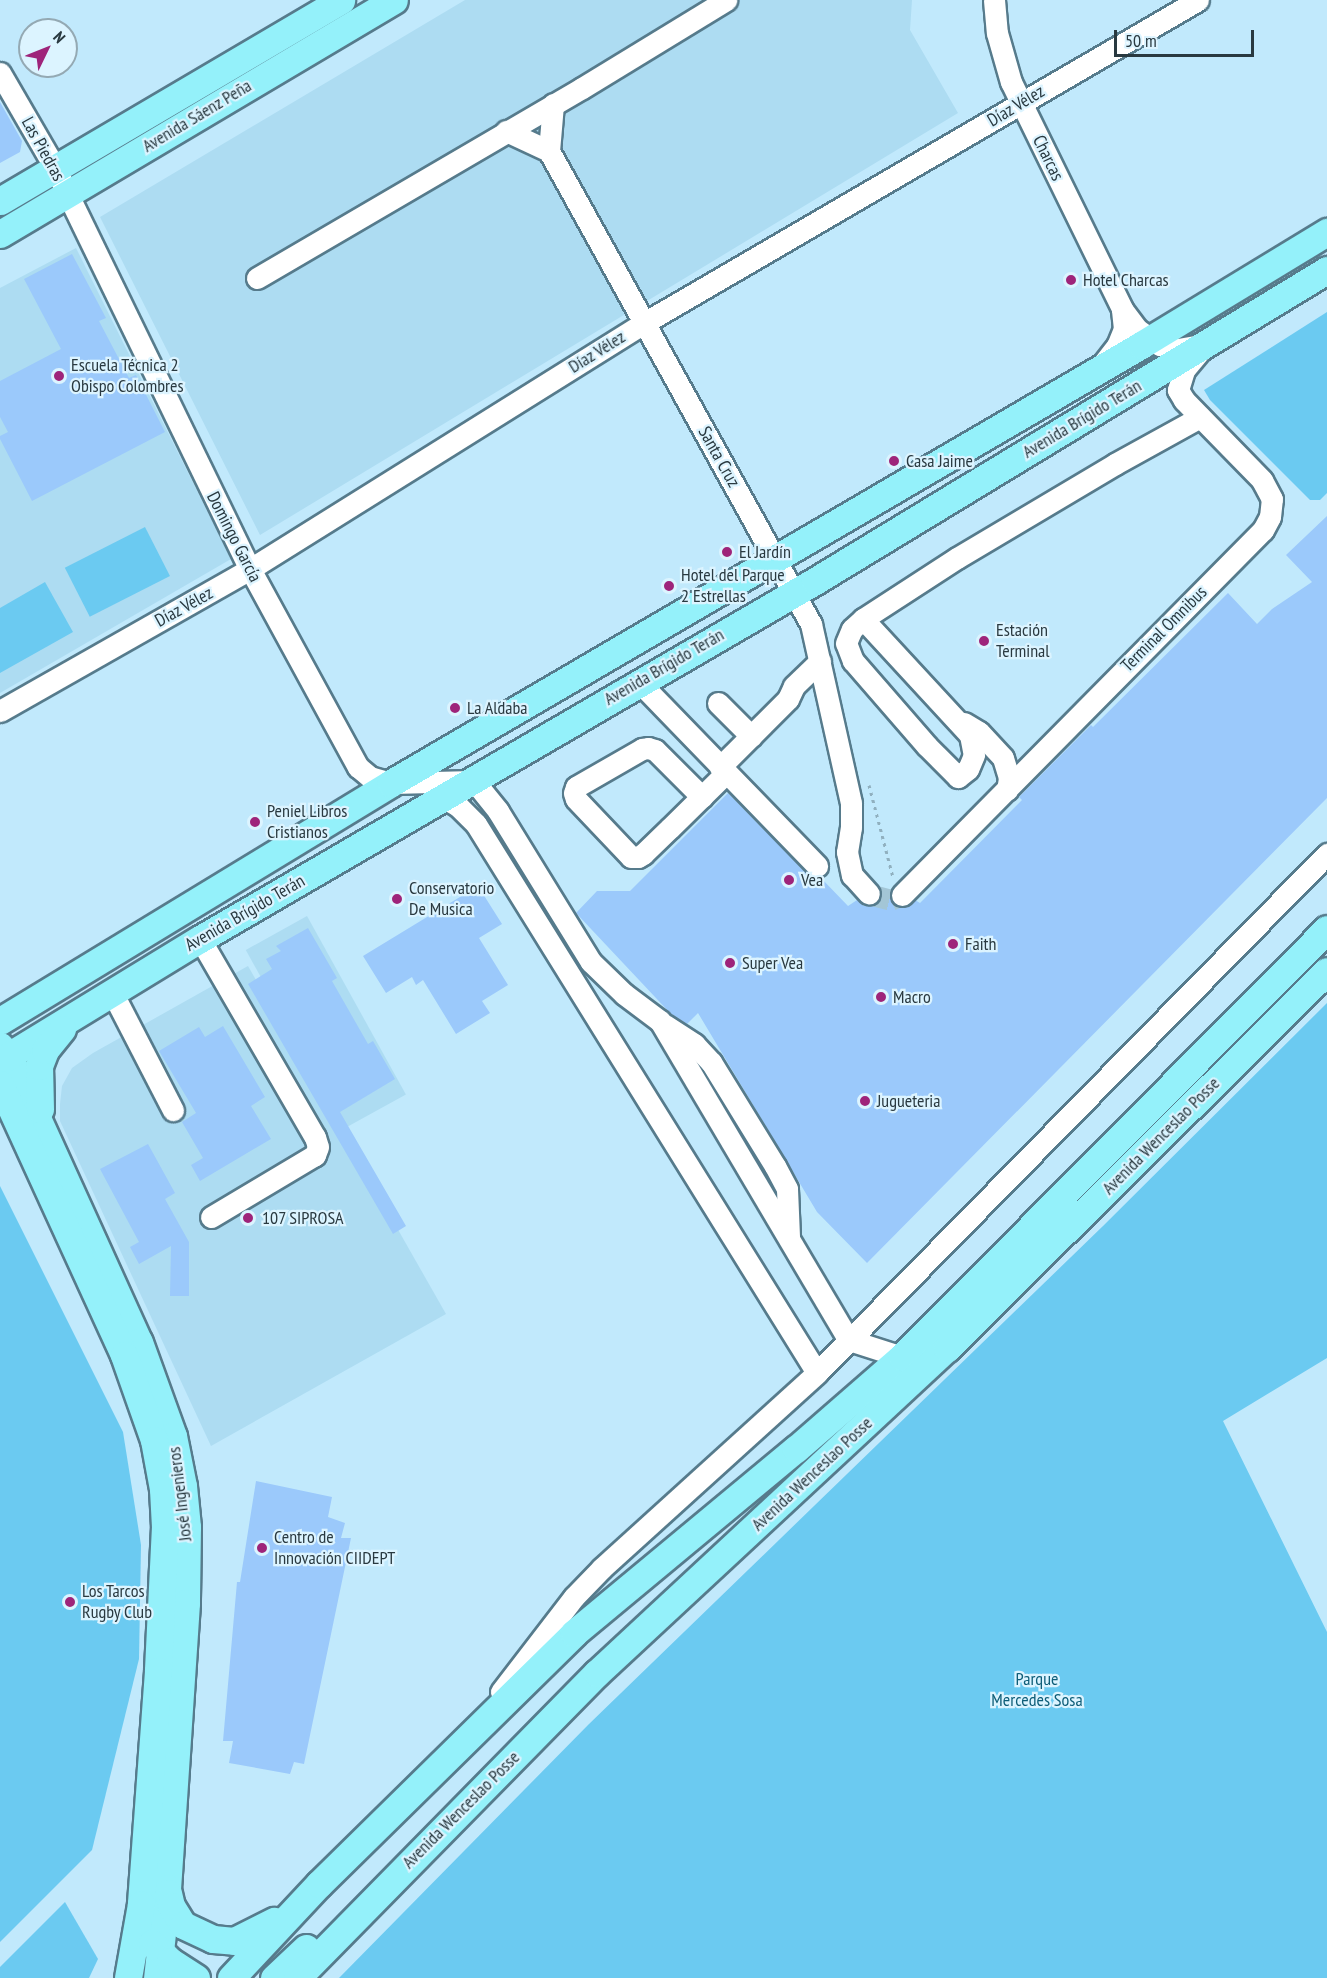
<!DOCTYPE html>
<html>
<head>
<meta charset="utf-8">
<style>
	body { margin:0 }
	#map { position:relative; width:1327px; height:1978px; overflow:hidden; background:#c1e9fc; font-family:"PT Sans Narrow",sans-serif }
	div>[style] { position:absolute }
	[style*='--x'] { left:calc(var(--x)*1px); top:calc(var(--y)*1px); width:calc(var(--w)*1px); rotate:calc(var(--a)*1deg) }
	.built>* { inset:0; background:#addcf2; transform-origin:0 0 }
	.green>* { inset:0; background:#6bcaf1; transform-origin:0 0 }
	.building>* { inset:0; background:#9bc9fb }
	.minor-tunnel>* { height:21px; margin-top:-10.5px; transform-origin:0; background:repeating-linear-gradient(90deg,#a3c6d6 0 21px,transparent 0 31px) }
	.path>* { height:3px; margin-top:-1.5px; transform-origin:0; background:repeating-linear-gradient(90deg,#90b0bf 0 3px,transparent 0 7.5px) }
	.roads { filter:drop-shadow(2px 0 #567b8c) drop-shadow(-2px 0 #567b8c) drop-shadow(0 2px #567b8c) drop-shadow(0 -2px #567b8c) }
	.minor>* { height:21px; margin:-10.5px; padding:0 10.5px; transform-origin:10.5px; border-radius:10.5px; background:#fff }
	.major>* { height:27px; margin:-13.5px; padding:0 13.5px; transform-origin:13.5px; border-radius:13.5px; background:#94f1fa }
	.dots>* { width:16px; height:16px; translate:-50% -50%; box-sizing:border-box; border:3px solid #dcf4ff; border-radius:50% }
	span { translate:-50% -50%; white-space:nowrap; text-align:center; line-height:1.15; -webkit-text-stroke:4.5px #dcf4ff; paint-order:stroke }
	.street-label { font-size:18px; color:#293940 }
	.poi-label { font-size:18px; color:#293940 }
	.left { translate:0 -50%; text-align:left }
	.park-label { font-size:18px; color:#0d5d78 }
	.north { position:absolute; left:18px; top:18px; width:60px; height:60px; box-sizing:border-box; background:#dcf4ff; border:2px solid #94a9b3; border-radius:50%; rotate:47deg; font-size:16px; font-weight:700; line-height:24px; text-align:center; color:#293940 }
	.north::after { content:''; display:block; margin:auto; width:21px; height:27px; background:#9e247a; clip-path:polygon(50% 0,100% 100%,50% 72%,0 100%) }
	.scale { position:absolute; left:1114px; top:30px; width:140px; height:27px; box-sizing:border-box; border:3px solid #293940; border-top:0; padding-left:8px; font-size:18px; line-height:21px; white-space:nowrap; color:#293940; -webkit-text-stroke:4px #dcf4ff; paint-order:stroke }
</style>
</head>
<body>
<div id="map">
	<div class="built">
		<div style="clip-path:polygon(465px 0,912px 0,910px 30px,958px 113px,260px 535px,100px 217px)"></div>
		<div style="clip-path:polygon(76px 248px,231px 559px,0 693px,0 288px)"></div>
		<div style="left:307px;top:916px;width:204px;height:70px;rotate:61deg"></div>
		<div style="clip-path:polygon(248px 966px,446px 1314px,211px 1446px,60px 1121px,60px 1104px,62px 1086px,72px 1068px,93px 1053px)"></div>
	</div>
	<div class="green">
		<div style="clip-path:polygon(1327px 312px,1327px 493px,1320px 500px,1310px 500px,1210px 400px,1204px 390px)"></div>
		<div style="left:145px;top:527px;width:55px;height:90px;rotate:63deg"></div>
		<div style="clip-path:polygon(45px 582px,73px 632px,0 673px,0 608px)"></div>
		<div style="clip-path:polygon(1327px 1003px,1327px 1358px,1223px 1421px,1327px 1632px,1327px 1978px,339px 1978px,589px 1724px,1103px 1226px)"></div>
		<div style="clip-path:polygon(0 1186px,123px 1432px,141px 1545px,139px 1659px,92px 1850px,0 1942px)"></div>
		<div style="clip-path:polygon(65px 1902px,98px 1959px,89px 1978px,0 1978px,0 1967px)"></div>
	</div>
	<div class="building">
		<div style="clip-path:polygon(0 102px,22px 141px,20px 152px,0 163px)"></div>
		<div style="clip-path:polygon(72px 254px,106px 318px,99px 321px,129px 378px,136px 375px,165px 432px,32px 501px,0 439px,0 436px,8px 432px,0 417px,0 381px,61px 349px,24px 279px)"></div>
		<div style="clip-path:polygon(1327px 516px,1327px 798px,867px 1263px,817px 1212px,698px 1013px,687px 1024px,671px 1014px,576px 913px,597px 891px,630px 891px,728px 793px,808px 875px,821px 878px,848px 906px,857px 900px,864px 906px,872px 906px,878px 903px,882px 892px,889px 892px,893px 904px,898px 907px,906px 907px,915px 900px,920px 903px,1022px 800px,1019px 797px,1091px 725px,1093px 727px,1228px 593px,1257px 624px,1272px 609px,1312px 582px,1286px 555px)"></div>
		<div style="clip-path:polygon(478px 886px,502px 924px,479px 938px,508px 985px,482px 1001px,490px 1013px,456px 1034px,423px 980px,416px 985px,412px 977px,386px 993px,363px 956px)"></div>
		<div style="clip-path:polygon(308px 928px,337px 978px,332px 981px,368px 1044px,373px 1041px,395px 1079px,340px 1112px,406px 1226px,393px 1234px,248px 984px,272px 969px,266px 959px,281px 951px,276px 946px)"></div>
		<div style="clip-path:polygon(223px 1026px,265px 1097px,251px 1106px,271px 1139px,200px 1181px,191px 1165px,203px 1158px,182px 1122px,196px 1113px,159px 1051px,199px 1027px,205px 1037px)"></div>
		<div style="clip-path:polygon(148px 1144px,175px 1193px,165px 1199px,189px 1242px,189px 1296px,170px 1296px,171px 1246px,139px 1264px,130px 1247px,139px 1242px,100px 1169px)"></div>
		<div style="clip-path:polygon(256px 1481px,332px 1497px,328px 1517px,345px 1523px,341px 1538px,351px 1538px,304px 1764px,294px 1762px,290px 1774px,229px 1763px,233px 1741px,223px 1741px,237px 1582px,240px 1582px)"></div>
	</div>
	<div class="minor-tunnel">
		<div style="--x:869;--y:894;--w:23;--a:15"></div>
		<div style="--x:891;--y:900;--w:12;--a:-24"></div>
	</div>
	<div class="path">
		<div style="--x:869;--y:785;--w:95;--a:75.4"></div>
	</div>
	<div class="roads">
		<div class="minor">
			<div style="--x:994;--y:0;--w:33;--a:85"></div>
			<div style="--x:997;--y:33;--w:51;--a:74.1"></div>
			<div style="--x:1011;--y:82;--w:253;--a:63.9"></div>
			<div style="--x:1122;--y:309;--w:25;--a:53"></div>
			<div style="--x:1137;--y:329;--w:28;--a:35"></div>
			<div style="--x:1160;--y:345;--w:18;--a:13"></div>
			<div style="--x:1178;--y:349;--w:23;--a:-10"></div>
			<div style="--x:0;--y:73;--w:110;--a:59.9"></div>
			<div style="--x:55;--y:168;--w:446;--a:64.1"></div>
			<div style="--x:250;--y:569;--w:226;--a:61.4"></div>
			<div style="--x:358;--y:767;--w:16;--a:40"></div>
			<div style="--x:370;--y:777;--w:22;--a:16"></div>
			<div style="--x:391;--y:783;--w:83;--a:-1.4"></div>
			<div style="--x:474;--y:781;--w:38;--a:51"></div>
			<div style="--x:498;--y:811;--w:177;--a:58.4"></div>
			<div style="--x:591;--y:962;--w:46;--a:44.1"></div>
			<div style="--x:624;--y:994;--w:45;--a:36.9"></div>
			<div style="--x:660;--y:1021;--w:371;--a:59.4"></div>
			<div style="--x:849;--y:1340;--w:56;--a:17.8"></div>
			<div style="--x:506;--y:131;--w:47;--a:24.9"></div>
			<div style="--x:549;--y:151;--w:541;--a:61.02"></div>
			<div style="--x:811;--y:624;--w:183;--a:77.4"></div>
			<div style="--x:851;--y:803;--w:24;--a:90"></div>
			<div style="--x:851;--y:827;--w:25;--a:99"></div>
			<div style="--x:847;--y:852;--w:24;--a:78"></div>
			<div style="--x:852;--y:875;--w:25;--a:48"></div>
			<div style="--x:549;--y:151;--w:47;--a:-85.1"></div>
			<div style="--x:257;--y:278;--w:376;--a:-30.3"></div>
			<div style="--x:582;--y:88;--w:169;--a:-31.4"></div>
			<div style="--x:1102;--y:365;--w:24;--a:-52"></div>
			<div style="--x:1117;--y:346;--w:18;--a:-68"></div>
			<div style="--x:1124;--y:329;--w:20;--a:-96"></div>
			<div style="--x:863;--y:619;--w:158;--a:47.3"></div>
			<div style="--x:970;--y:735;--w:20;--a:79"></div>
			<div style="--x:974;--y:755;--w:15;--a:113"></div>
			<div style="--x:968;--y:769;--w:13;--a:141"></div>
			<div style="--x:958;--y:777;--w:44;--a:-135"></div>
			<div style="--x:927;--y:746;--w:113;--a:-131"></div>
			<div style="--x:853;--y:661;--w:19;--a:-111"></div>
			<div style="--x:846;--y:643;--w:15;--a:-67"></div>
			<div style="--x:852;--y:629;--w:15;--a:-42"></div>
			<div style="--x:863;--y:619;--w:112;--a:-33"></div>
			<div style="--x:957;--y:558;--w:184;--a:-30.7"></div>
			<div style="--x:1115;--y:464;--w:97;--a:-28.9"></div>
			<div style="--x:639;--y:682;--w:256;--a:45.9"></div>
			<div style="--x:718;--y:703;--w:47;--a:45"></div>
			<div style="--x:0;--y:711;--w:288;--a:-29.6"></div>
			<div style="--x:250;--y:569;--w:464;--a:-32"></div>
			<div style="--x:644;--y:323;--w:641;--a:-30.24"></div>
			<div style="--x:964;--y:723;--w:17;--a:31"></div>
			<div style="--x:979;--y:732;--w:35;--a:47"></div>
			<div style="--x:1003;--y:758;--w:21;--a:73"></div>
			<div style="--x:1009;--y:778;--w:12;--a:99"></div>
			<div style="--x:720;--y:767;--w:96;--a:-45"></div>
			<div style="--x:788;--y:699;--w:14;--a:-65"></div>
			<div style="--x:794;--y:686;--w:36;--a:-44"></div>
			<div style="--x:702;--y:797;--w:66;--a:-135"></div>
			<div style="--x:655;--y:750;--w:7;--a:-164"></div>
			<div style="--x:648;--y:748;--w:6;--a:171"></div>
			<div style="--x:642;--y:749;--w:76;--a:150.1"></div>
			<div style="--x:576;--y:787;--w:6;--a:108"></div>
			<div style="--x:574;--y:793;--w:6;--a:72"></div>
			<div style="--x:576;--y:799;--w:80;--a:46.5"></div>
			<div style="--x:631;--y:857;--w:7;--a:0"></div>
			<div style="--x:638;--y:857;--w:6;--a:-31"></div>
			<div style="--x:643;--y:854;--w:37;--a:-44"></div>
			<div style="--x:670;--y:828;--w:78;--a:-44.5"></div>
			<div style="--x:444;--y:798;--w:16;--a:30"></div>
			<div style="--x:458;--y:806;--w:25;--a:45"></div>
			<div style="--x:476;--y:824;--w:646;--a:58.15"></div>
			<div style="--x:902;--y:895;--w:513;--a:-45.32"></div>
			<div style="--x:1263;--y:530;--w:15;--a:-62"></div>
			<div style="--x:1270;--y:517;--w:18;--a:-84"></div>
			<div style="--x:1272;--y:499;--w:21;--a:-118"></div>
			<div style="--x:1262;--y:480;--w:112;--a:-134.3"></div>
			<div style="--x:1184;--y:400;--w:12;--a:-121"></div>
			<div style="--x:1178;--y:390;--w:21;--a:-73"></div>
			<div style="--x:1184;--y:370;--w:25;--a:-50"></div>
			<div style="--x:200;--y:939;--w:229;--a:59.9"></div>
			<div style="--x:315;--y:1137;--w:10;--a:73"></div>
			<div style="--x:318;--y:1147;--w:9;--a:111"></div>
			<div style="--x:315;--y:1155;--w:121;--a:149.2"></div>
			<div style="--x:112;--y:992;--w:133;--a:62.7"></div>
			<div style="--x:665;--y:1025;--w:35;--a:33"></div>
			<div style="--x:694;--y:1044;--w:25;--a:47"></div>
			<div style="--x:711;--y:1062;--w:122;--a:58.4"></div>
			<div style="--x:775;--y:1166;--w:26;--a:62"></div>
			<div style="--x:787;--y:1189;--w:47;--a:87.6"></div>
			<div style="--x:501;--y:1692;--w:120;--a:-52.5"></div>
			<div style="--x:574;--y:1597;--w:40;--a:-46"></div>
			<div style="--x:602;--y:1568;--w:290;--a:-42.2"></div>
			<div style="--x:817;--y:1373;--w:728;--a:-45.5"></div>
		</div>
		<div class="major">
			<div style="--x:0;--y:201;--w:396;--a:-30.5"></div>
			<div style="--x:0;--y:234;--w:458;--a:-30.7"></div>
			<div style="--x:0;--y:1021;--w:458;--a:-31.3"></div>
			<div style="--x:391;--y:783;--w:869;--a:-30.28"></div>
			<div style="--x:1141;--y:345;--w:218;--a:-31.3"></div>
			<div style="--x:0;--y:1046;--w:13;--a:48"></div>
			<div style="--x:9;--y:1056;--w:314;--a:65.6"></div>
			<div style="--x:139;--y:1342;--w:100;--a:70.1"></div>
			<div style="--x:173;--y:1436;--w:51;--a:78.7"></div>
			<div style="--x:183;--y:1486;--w:41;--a:84.4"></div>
			<div style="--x:187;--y:1527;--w:76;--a:90.8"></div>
			<div style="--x:186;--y:1603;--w:286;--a:93.8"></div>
			<div style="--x:167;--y:1888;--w:91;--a:96.3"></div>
			<div style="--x:0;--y:1061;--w:234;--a:-31.4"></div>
			<div style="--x:200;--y:939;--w:712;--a:-30.2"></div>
			<div style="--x:815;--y:581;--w:599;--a:-31.28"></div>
			<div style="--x:0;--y:1084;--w:298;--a:65.4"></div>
			<div style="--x:124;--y:1355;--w:90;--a:70.6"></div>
			<div style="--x:154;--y:1440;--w:50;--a:79.6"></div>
			<div style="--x:163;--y:1489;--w:37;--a:87"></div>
			<div style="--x:165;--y:1526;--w:145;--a:92.8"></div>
			<div style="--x:158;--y:1671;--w:234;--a:94.2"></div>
			<div style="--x:141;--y:1904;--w:75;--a:100"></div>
			<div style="--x:40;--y:1109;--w:43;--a:-91.3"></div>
			<div style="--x:39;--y:1066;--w:17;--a:-69"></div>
			<div style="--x:45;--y:1050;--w:27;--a:-51"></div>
			<div style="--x:168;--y:1893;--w:13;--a:77"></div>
			<div style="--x:171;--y:1906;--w:22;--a:58"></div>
			<div style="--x:183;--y:1925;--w:33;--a:25"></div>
			<div style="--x:213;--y:1939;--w:21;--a:5"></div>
			<div style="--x:234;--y:1941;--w:45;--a:-26.6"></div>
			<div style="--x:152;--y:1943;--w:25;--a:45"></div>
			<div style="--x:170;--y:1961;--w:31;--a:33"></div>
			<div style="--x:231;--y:1978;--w:129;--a:-46.9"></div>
			<div style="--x:319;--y:1884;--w:358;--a:-44.5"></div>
			<div style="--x:574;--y:1633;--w:288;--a:-39.7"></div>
			<div style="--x:796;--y:1449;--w:140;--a:-41"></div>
			<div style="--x:902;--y:1357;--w:603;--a:-45.2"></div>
			<div style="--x:274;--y:1978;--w:44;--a:-43.2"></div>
			<div style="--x:297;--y:1978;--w:428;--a:-45.5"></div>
			<div style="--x:597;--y:1673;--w:478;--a:-42.9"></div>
			<div style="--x:947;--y:1348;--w:535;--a:-44.77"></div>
		</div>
	</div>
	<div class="dots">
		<div style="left:1071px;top:280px;background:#9e247a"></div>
		<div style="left:59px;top:376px;background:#9e247a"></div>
		<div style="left:894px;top:461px;background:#9e247a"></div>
		<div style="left:727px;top:552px;background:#9e247a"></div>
		<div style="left:669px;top:586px;background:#9e247a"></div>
		<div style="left:984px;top:641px;background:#9e247a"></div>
		<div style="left:455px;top:708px;background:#9e247a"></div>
		<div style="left:255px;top:822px;background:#9e247a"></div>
		<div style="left:789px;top:880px;background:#9e247a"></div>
		<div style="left:397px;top:899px;background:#9e247a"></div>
		<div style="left:953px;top:944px;background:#9e247a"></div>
		<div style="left:730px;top:963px;background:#9e247a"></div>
		<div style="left:881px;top:997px;background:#9e247a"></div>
		<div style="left:865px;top:1101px;background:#9e247a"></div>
		<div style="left:248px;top:1218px;background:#9e247a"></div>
		<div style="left:262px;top:1548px;background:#9e247a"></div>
		<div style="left:70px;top:1602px;background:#9e247a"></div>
	</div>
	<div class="street-label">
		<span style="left:1016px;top:106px;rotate:-31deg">Díaz Vélez</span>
		<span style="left:197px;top:116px;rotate:-31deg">Avenida Sáenz Peña</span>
		<span style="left:43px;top:149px;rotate:61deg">Las Piedras</span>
		<span style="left:1048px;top:158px;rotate:64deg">Charcas</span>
		<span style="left:597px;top:352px;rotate:-32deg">Díaz Vélez</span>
		<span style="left:1082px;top:419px;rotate:-31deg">Avenida Brígido Terán</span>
		<span style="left:719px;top:457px;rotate:61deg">Santa Cruz</span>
		<span style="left:234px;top:537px;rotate:63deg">Domingo García</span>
		<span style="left:184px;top:607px;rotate:-29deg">Díaz Vélez</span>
		<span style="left:1164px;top:629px;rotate:-45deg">Terminal Omnibus</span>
		<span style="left:664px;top:667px;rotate:-30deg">Avenida Brígido Terán</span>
		<span style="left:245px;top:913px;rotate:-30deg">Avenida Brígido Terán</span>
		<span style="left:1161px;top:1136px;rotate:-45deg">Avenida Wenceslao Posse</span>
		<span style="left:812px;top:1474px;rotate:-43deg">Avenida Wenceslao Posse</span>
		<span style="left:180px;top:1494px;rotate:-97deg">José Ingenieros</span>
		<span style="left:461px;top:1810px;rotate:-45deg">Avenida Wenceslao Posse</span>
	</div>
	<div class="poi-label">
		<span class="left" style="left:1083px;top:280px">Hotel Charcas</span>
		<span class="left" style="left:71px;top:376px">Escuela Técnica 2<br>Obispo Colombres</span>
		<span class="left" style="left:906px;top:461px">Casa Jaime</span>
		<span class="left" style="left:739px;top:552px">El Jardín</span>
		<span class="left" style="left:681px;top:586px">Hotel del Parque<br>2 Estrellas</span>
		<span class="left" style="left:996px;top:641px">Estación<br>Terminal</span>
		<span class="left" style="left:467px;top:708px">La Aldaba</span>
		<span class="left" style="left:267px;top:822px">Peniel Libros<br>Cristianos</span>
		<span class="left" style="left:801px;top:880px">Vea</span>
		<span class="left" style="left:409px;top:899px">Conservatorio<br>De Musica</span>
		<span class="left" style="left:965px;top:944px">Faith</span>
		<span class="left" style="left:742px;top:963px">Super Vea</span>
		<span class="left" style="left:893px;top:997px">Macro</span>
		<span class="left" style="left:877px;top:1101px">Jugueteria</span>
		<span class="left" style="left:262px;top:1218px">107 SIPROSA</span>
		<span class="left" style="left:274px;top:1548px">Centro de<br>Innovación CIIDEPT</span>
		<span class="left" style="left:82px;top:1602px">Los Tarcos<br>Rugby Club</span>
	</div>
	<div class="park-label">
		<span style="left:1037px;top:1690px">Parque<br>Mercedes Sosa</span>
	</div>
	<div class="north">N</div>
	<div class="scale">50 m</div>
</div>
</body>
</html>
